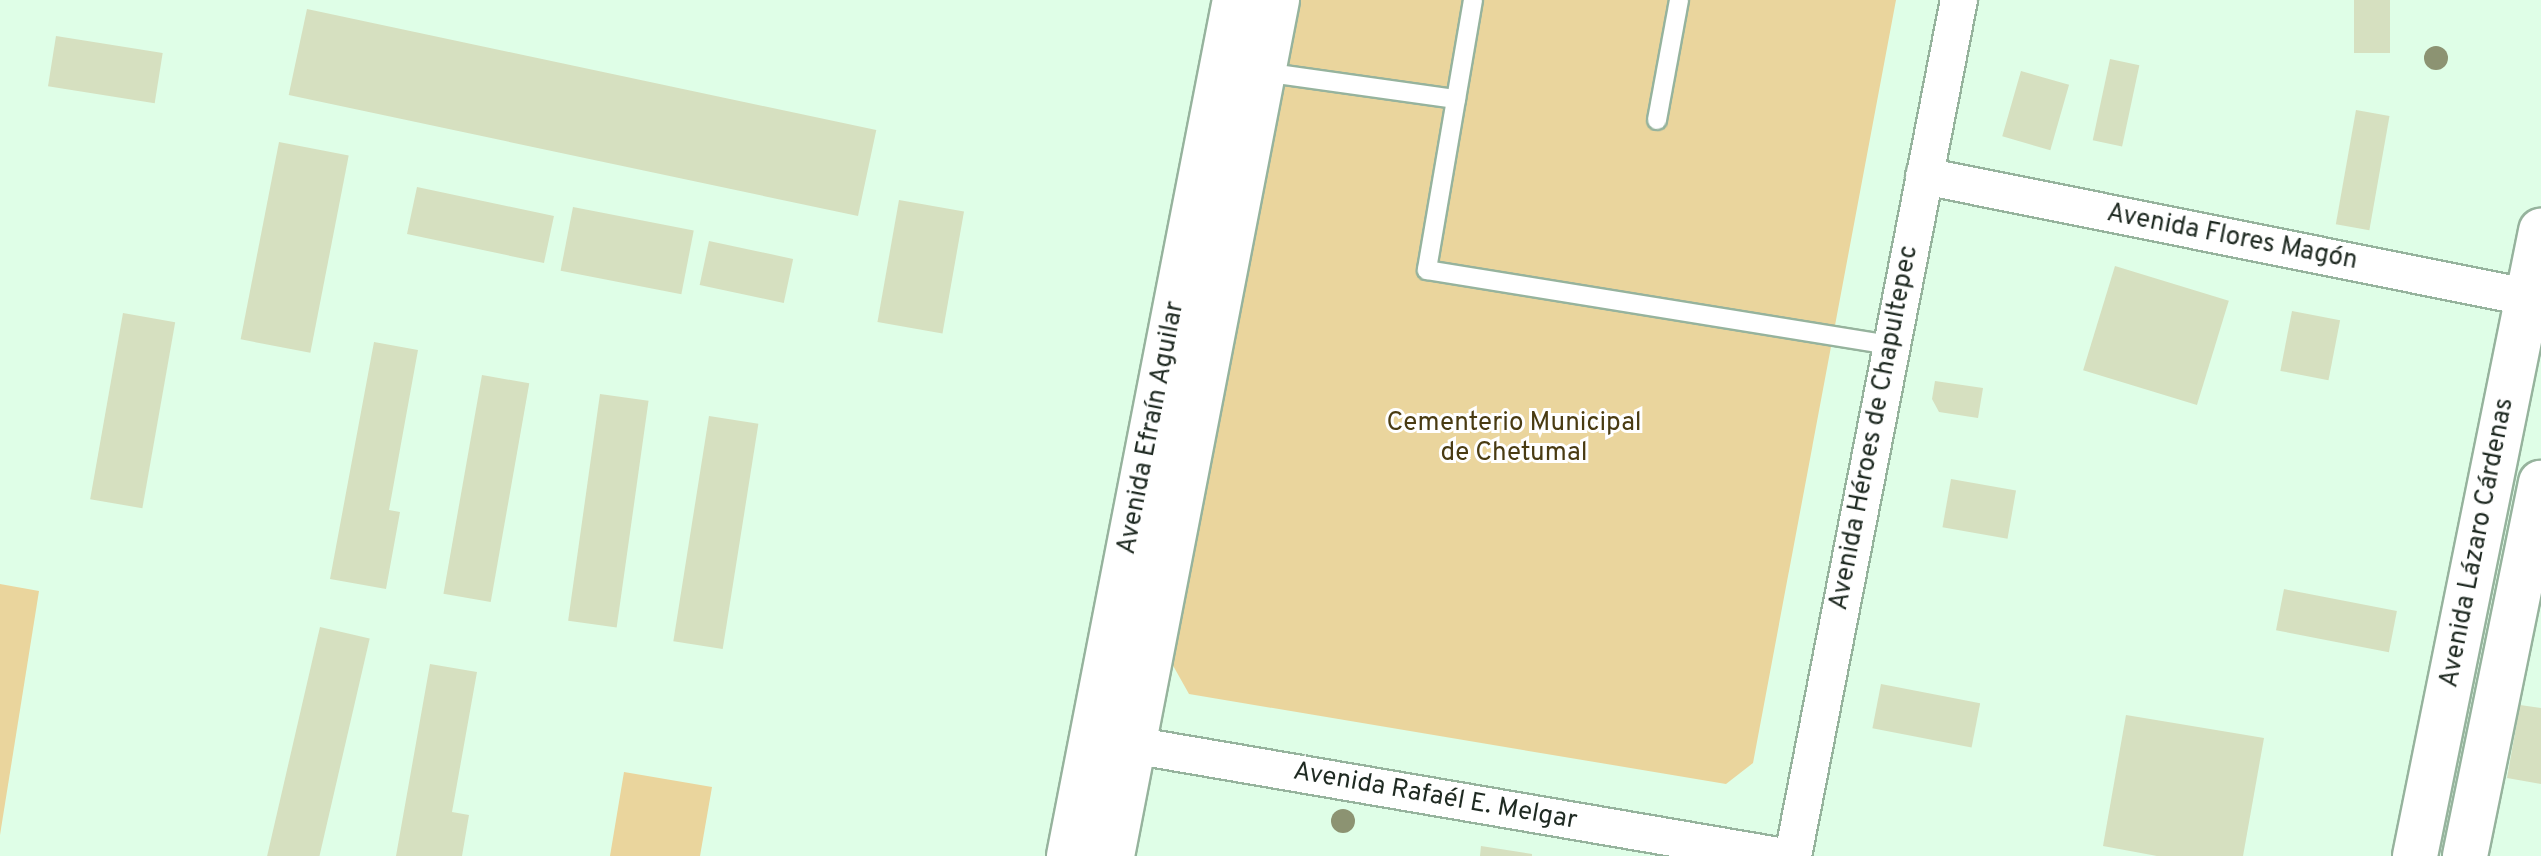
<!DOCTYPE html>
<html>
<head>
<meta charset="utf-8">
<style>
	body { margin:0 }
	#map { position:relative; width:2541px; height:856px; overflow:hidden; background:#dffee7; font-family:Overpass,sans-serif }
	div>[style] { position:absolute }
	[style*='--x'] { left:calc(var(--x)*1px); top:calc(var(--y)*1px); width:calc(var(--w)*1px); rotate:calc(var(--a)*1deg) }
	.green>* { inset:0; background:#ead59d }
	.building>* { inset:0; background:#d6e0c0; transform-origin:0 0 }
	.roads { filter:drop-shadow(2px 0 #96b39d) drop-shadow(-2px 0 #96b39d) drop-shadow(0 2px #96b39d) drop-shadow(0 -2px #96b39d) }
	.service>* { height:18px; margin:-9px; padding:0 9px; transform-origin:9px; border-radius:9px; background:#fff }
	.minor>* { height:36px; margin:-18px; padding:0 18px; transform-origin:18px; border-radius:18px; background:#fff }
	.secondary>* { height:44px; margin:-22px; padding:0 22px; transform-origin:22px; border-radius:22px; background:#fff }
	.trees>* { width:24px; height:24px; margin:-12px; border-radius:50%; background:#8c9372 }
	span { translate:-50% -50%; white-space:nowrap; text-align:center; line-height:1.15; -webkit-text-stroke:6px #fff; paint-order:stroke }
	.street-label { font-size:26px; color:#1f2a22 }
	.park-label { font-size:26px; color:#493b12 }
</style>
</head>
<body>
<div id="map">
	<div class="green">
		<div style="clip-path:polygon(1298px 0,1896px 0,1753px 763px,1726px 784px,1189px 694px,1171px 662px)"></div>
		<div style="clip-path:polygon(0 584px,39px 591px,0 835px)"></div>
		<div style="clip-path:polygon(624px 772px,712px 787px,700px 856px,610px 856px)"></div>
	</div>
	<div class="building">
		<div style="left:2354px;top:0;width:36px;height:53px"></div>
		<div style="left:307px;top:9px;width:582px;height:88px;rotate:12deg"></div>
		<div style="left:56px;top:36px;width:108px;height:51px;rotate:9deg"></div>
		<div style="left:2110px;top:59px;width:30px;height:83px;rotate:12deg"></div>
		<div style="left:2021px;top:71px;width:50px;height:68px;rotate:16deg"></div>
		<div style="left:2356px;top:110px;width:34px;height:116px;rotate:10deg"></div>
		<div style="left:279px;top:142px;width:71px;height:201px;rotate:11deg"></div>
		<div style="left:417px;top:187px;width:140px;height:48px;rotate:12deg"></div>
		<div style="left:899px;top:200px;width:66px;height:124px;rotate:10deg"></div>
		<div style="left:573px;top:207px;width:123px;height:65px;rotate:11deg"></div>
		<div style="left:709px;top:241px;width:86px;height:45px;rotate:12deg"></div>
		<div style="left:2115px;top:266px;width:119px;height:109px;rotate:17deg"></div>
		<div style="left:2292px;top:311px;width:49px;height:61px;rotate:11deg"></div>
		<div style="left:123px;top:313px;width:53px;height:189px;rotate:10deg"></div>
		<div style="clip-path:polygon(374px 342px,418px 350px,389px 510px,400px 512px,386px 589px,330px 579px)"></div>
		<div style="left:482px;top:375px;width:48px;height:222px;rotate:10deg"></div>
		<div style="clip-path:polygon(1935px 381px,1983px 388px,1978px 418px,1939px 412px,1932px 399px)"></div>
		<div style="left:600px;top:394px;width:49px;height:229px;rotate:8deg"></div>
		<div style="left:709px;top:416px;width:50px;height:228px;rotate:9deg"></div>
		<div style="left:1951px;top:479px;width:66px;height:49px;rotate:10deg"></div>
		<div style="left:2284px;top:589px;width:115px;height:42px;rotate:11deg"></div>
		<div style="left:320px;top:627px;width:51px;height:235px;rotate:13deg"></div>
		<div style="clip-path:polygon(430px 664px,477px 672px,452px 812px,469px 815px,462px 856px,396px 856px)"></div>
		<div style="left:1881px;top:684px;width:101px;height:45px;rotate:11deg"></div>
		<div style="clip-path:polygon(2520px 705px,2541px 708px,2541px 784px,2507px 778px)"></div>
		<div style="clip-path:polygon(2126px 715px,2264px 738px,2243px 856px,2157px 856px,2103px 846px)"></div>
		<div style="clip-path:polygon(1481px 846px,1532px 854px,1532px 856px,1480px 856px)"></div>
	</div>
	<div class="roads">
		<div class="service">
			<div style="--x:1473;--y:0;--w:274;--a:99.7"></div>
			<div style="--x:1427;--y:270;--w:470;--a:9.2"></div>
			<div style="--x:1263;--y:72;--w:195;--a:8"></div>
			<div style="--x:1657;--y:120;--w:122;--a:-79.6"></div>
		</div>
		<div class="minor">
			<div style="--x:1924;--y:176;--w:629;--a:11.36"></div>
			<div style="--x:1109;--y:741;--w:679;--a:9.75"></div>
			<div style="--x:1793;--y:856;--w:872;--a:-79.03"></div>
		</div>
		<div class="secondary">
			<div style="--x:1069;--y:856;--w:872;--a:-79.03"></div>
			<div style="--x:1112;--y:856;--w:872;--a:-79.09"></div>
			<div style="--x:2415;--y:856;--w:638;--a:-78.6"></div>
			<div style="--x:2465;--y:856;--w:381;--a:-78.5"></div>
		</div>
	</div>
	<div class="trees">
		<div style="left:2436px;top:58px"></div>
		<div style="left:1343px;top:821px"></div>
	</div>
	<div class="street-label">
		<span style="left:2232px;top:238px;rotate:11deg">Avenida Flores Magón</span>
		<span style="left:1152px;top:428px;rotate:-79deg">Avenida Efraín Aguilar</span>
		<span style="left:1875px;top:428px;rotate:-79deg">Avenida Héroes de Chapultepec</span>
		<span style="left:2478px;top:543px;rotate:-79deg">Avenida Lázaro Cárdenas</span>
		<span style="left:1435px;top:797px;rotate:10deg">Avenida Rafaél E. Melgar</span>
	</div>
	<div class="park-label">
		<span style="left:1514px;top:439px">Cementerio Municipal<br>de Chetumal</span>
	</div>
</div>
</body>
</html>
